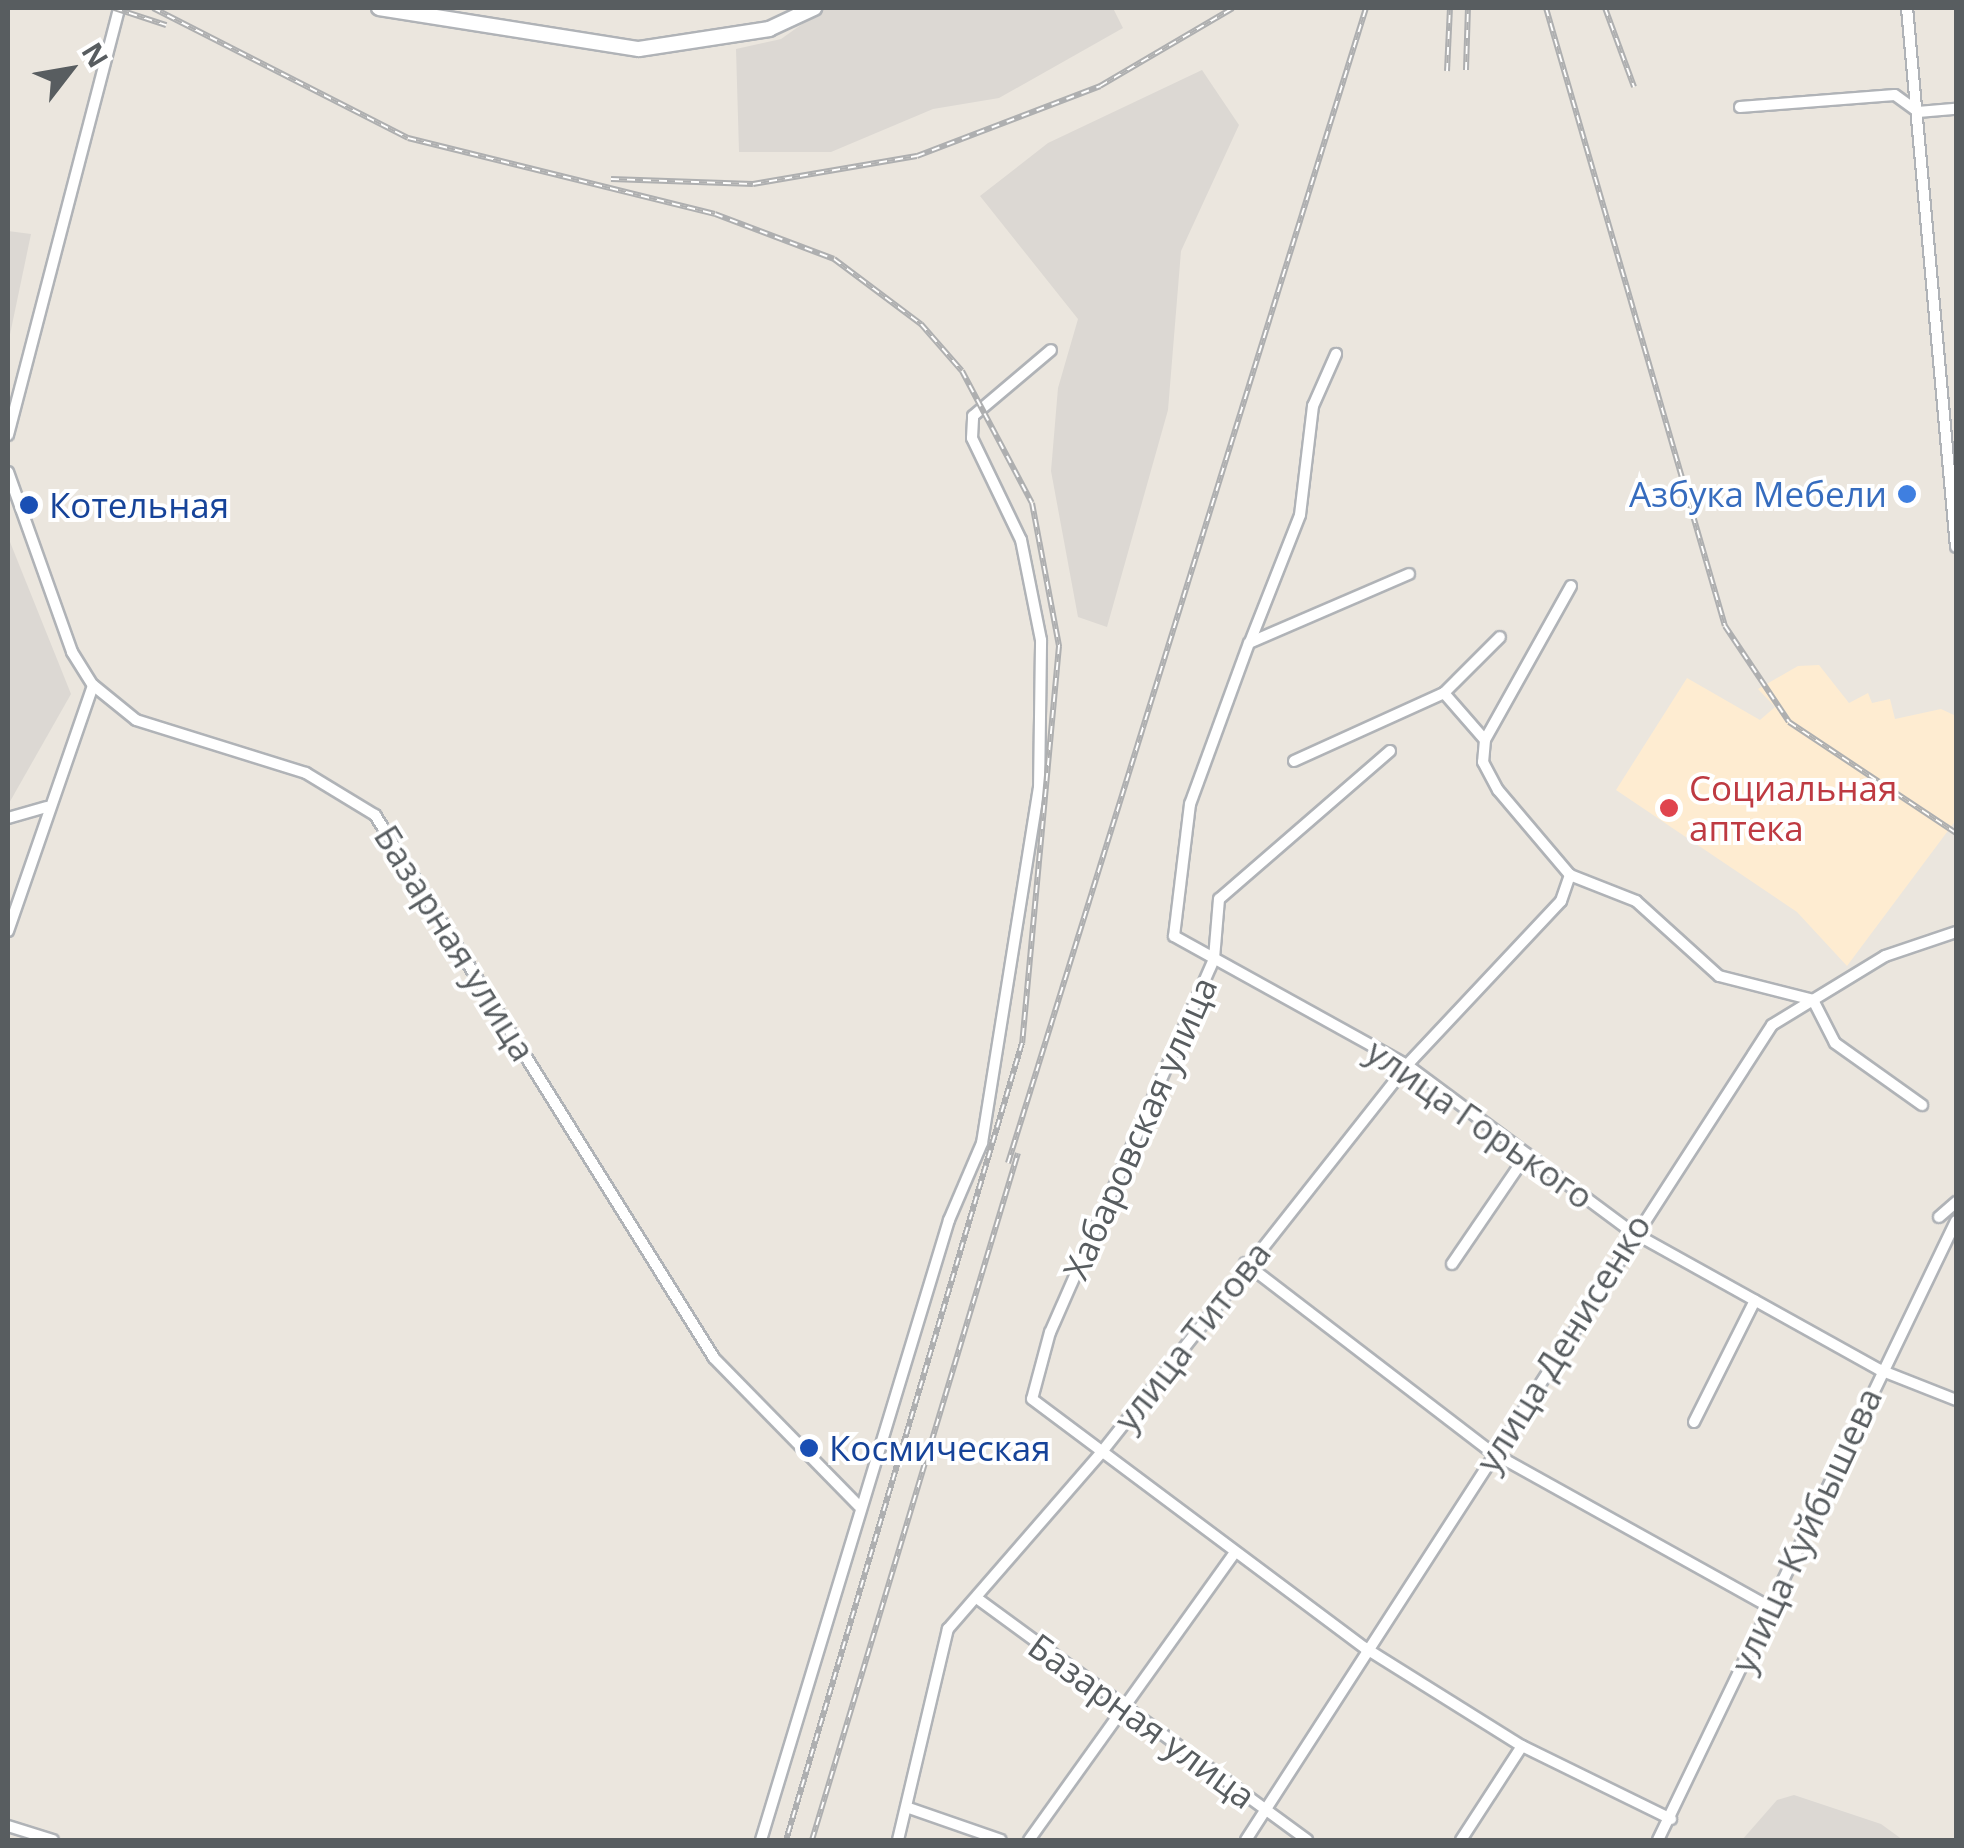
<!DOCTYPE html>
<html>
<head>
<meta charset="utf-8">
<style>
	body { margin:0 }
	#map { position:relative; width:1964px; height:1848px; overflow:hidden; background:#ebe6de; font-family:"Open Sans",sans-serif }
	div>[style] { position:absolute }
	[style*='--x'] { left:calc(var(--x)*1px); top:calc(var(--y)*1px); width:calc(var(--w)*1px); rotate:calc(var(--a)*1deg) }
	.commercial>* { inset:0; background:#feecd1 }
	.industrial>* { inset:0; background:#dcd8d3 }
	.roads { filter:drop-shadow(2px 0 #b0b3b7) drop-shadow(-2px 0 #b0b3b7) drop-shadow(0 2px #b0b3b7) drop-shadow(0 -2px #b0b3b7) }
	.street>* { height:10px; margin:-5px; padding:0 5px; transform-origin:5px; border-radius:5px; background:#fff }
	.secondary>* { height:14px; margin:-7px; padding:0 7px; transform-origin:7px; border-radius:7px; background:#fff }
	.rail>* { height:6px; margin-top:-3px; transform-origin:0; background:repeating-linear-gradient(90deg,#fff 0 8px,#aeafb0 0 16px); box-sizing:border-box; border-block:2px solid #aeafb0 }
	.dots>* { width:28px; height:28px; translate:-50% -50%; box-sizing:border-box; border:5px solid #fff; border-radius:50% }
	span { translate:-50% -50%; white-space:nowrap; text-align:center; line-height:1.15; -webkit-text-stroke:8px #fff; paint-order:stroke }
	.shop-label { font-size:35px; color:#366cbe }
	.right { translate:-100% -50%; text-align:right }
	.transit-label { font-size:35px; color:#164399 }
	.left { translate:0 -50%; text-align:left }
	.health-label { font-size:35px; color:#be3a42 }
	.street-label { font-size:35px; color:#585d60 }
	.frame { position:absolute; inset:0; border:10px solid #585d60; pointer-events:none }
	.north { position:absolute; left:20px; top:20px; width:100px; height:100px; -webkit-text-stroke:8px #fff; paint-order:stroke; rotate:59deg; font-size:28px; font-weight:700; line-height:40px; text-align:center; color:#585d60 }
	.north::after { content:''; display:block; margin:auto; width:35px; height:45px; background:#585d60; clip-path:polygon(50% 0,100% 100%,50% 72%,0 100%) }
</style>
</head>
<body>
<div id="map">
	<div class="commercial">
		<div style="clip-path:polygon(1819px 665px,1849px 703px,1868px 693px,1872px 703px,1890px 699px,1895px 719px,1941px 709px,1954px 715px,1956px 734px,1956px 820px,1847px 966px,1797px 912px,1616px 790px,1687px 678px,1760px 720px,1775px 707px,1758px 689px,1798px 666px)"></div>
	</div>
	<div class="industrial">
		<div style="clip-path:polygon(825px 8px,1113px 8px,1123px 28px,999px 98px,933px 109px,831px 152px,739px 152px,736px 49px,781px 39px)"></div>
		<div style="clip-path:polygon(1202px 70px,1239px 125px,1181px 251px,1168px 410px,1107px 627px,1078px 617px,1051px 471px,1058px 388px,1078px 319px,980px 196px,1048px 143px)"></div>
		<div style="clip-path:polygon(8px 231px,31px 234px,8px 344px)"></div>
		<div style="clip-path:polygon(8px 537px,71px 694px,8px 805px)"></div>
		<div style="clip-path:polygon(1794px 1795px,1881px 1824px,1903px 1840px,1742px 1840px,1777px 1800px)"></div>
	</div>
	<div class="roads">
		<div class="street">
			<div style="--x:1907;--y:8;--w:541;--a:84.81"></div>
			<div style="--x:1740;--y:107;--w:155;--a:-4.4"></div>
			<div style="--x:1895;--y:95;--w:29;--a:36"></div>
			<div style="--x:1918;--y:112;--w:38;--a:-5"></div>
			<div style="--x:8;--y:435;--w:441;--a:-75.4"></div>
			<div style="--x:8;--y:472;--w:191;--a:70.4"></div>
			<div style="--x:72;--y:652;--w:39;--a:58"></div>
			<div style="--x:93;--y:685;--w:55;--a:39.1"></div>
			<div style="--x:136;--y:720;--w:178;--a:17.3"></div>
			<div style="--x:306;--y:773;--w:81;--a:31.3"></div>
			<div style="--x:375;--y:815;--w:640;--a:58.02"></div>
			<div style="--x:714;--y:1358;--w:207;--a:45.6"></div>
			<div style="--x:1409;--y:574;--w:174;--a:156.7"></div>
			<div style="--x:1249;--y:643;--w:171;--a:110.1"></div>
			<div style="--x:1190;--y:804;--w:133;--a:96.9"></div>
			<div style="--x:1174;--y:936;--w:266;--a:29"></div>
			<div style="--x:1407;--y:1065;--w:280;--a:36.6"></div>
			<div style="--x:1632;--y:1232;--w:284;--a:29.1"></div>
			<div style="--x:1880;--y:1370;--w:82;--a:21.5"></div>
			<div style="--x:1571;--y:586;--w:176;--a:119.2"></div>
			<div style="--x:1485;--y:740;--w:22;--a:95"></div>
			<div style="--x:1483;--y:762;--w:32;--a:62"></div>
			<div style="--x:1498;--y:790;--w:111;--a:49.7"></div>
			<div style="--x:1570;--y:875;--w:71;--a:21.5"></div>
			<div style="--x:1636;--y:901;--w:112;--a:42.1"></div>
			<div style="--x:1719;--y:976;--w:97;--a:14.3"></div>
			<div style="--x:1813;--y:1000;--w:48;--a:62.9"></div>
			<div style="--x:1835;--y:1043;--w:107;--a:35.5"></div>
			<div style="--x:1250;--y:642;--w:136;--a:-68.5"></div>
			<div style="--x:1300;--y:515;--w:110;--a:-83.2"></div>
			<div style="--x:1313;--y:406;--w:57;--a:-66.1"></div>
			<div style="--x:1444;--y:693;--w:62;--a:48.9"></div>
			<div style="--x:1390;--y:751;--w:226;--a:139.1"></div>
			<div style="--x:1219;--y:899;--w:60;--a:94.8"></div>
			<div style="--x:1214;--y:959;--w:407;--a:113.7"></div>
			<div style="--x:1050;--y:1332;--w:69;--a:105"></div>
			<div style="--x:1032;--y:1399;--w:416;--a:36.8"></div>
			<div style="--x:1365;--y:1648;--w:185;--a:32"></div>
			<div style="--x:1522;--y:1746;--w:166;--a:26.1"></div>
			<div style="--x:1294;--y:761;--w:165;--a:-24.4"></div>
			<div style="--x:1444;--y:693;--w:79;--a:-45"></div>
			<div style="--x:8;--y:818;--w:40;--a:-16"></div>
			<div style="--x:8;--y:931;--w:260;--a:-70.9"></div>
			<div style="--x:1939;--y:1217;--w:23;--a:-41"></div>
			<div style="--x:1245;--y:1263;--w:312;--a:37.5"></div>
			<div style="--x:1493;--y:1453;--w:319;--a:29.1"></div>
			<div style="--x:1452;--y:1264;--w:133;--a:-55.7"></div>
			<div style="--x:1694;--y:1422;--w:136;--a:-63.4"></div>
			<div style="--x:978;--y:1599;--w:408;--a:36.2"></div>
			<div style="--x:909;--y:1808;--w:97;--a:19.2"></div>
			<div style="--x:8;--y:1826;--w:47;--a:17.3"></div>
			<div style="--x:761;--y:1840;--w:648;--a:-73.13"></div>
			<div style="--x:949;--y:1220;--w:84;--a:-66.8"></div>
			<div style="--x:982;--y:1143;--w:359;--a:-80.9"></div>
			<div style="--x:1039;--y:789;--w:149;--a:-89.2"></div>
			<div style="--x:1041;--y:640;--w:102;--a:-101.3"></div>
			<div style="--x:1021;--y:540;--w:113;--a:-115.7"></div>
			<div style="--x:972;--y:438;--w:22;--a:-87"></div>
			<div style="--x:973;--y:416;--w:102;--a:-40.2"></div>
			<div style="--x:898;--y:1840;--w:217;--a:-76.7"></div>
			<div style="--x:948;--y:1629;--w:233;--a:-49"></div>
			<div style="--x:1101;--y:1453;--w:494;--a:-51.7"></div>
			<div style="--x:1407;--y:1065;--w:225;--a:-46.8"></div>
			<div style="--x:1561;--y:901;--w:28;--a:-71"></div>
			<div style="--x:1029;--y:1840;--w:354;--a:-54.4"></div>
			<div style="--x:1246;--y:1840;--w:970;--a:-57.16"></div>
			<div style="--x:1772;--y:1025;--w:132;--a:-31.4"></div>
			<div style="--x:1885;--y:956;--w:75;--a:-18.7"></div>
			<div style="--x:1461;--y:1840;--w:112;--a:-57"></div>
			<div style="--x:1658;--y:1840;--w:687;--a:-64.29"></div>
		</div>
		<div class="secondary">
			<div style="--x:379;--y:8;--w:263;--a:9"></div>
			<div style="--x:639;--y:49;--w:132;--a:-8.7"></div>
			<div style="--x:769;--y:29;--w:50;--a:-25"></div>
		</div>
	</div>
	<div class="rail">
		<div style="--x:114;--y:8;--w:55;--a:18.1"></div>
		<div style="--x:153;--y:8;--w:286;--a:27"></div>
		<div style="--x:408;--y:138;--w:316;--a:13.9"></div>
		<div style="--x:715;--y:214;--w:127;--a:20.7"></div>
		<div style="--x:834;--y:259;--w:109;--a:36.8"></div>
		<div style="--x:921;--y:324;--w:62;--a:48.9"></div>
		<div style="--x:962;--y:371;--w:149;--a:62.1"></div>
		<div style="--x:1032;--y:503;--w:146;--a:79.3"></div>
		<div style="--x:1059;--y:646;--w:399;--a:95.3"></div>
		<div style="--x:1022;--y:1043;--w:831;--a:106.49"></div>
		<div style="--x:1546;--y:8;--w:643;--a:73.85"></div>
		<div style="--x:1725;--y:626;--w:115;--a:56.3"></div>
		<div style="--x:1789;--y:722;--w:201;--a:33.6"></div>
		<div style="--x:1605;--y:8;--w:84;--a:69.8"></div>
		<div style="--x:1466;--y:70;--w:62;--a:-88.2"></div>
		<div style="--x:1447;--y:71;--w:63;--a:-87.3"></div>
		<div style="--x:611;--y:179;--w:142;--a:2"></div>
		<div style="--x:753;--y:184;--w:166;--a:-9.7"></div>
		<div style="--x:917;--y:156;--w:196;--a:-20.9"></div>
		<div style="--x:1100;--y:86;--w:154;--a:-30.4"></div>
		<div style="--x:1008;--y:1163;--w:1209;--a:-72.78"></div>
		<div style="--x:812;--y:1840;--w:717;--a:-73.31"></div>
	</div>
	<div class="dots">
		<div style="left:1907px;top:494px;background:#3f7fe0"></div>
		<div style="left:29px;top:505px;background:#1a4fb4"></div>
		<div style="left:1669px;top:808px;background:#e0444e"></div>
		<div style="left:809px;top:1448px;background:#1a4fb4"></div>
	</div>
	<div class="shop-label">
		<span class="right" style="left:1887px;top:494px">Азбука Мебели</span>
	</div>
	<div class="transit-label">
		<span class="left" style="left:49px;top:505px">Котельная</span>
		<span class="left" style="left:829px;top:1448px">Космическая</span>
	</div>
	<div class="health-label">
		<span class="left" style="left:1689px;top:808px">Социальная<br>аптека</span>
	</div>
	<div class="street-label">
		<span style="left:455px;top:943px;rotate:58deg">Базарная улица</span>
		<span style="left:1480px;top:1124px;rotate:35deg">улица Горького</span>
		<span style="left:1140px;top:1128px;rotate:-66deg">Хабаровская улица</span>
		<span style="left:1192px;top:1336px;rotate:-52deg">улица Титова</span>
		<span style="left:1563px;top:1343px;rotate:-58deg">улица Денисенко</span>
		<span style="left:1806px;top:1530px;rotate:-65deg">улица Куйбышева</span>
		<span style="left:1142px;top:1721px;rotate:36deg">Базарная улица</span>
	</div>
	<div class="frame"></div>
	<div class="north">N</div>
</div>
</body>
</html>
